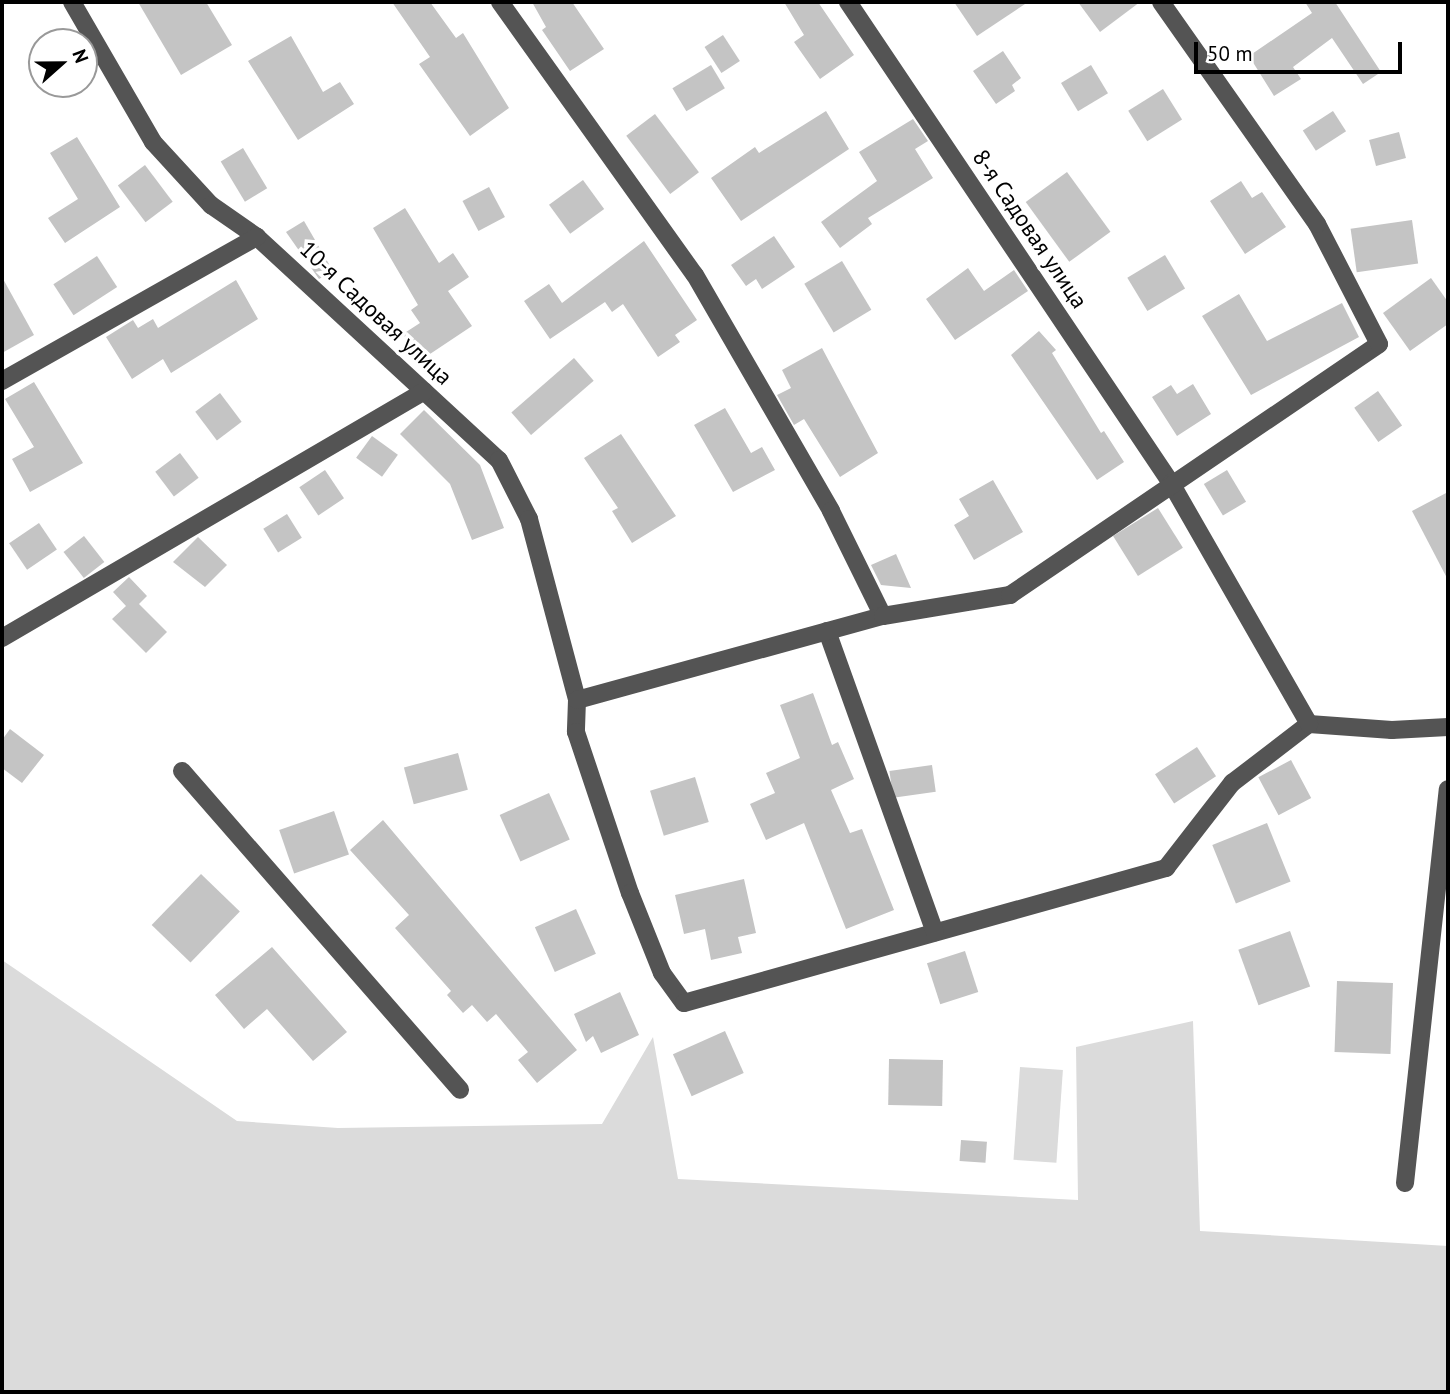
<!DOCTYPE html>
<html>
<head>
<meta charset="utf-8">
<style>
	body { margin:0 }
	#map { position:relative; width:1450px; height:1394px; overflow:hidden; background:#fff; font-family:"PT Sans",sans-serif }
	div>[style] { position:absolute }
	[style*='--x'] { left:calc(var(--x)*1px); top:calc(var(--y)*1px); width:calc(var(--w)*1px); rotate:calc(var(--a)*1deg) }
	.green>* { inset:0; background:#dbdbdb; transform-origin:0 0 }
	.building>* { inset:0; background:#c4c4c4; transform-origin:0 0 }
	.minor>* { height:18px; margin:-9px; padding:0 9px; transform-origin:9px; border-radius:9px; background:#545454 }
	span { translate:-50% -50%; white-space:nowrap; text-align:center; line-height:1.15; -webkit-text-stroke:7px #fff; paint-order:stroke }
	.street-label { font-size:23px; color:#000 }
	.frame { position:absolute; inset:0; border:4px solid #000; pointer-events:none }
	.north { position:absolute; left:28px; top:28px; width:70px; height:70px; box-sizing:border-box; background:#fff; border:2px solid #999; border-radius:50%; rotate:69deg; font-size:19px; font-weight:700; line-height:28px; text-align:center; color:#000 }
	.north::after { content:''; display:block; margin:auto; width:24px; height:32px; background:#000; clip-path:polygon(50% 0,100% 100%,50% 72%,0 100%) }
	.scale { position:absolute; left:1194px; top:42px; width:208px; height:32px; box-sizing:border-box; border:4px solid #000; border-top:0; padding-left:9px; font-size:21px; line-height:24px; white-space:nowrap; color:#000; -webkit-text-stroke:5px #fff; paint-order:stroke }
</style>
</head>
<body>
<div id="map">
	<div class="green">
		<div style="clip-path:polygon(2px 960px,237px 1121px,338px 1128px,602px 1124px,653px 1037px,678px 1179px,1078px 1200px,1076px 1047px,1193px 1021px,1200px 1231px,1448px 1246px,1448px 1392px,2px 1392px)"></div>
		<div style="left:1020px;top:1067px;width:43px;height:93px;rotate:4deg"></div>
	</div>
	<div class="building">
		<div style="clip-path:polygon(138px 2px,206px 2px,232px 45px,181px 75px)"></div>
		<div style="clip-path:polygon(392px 2px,430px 2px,456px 38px,463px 33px,509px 108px,470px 136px,419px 64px,430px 57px)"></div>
		<div style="clip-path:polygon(532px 2px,572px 2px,604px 49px,570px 71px,542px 30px,546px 27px)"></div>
		<div style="clip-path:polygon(784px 2px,818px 2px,854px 55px,820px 79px,794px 42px,804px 35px)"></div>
		<div style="clip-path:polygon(954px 2px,1028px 2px,977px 36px)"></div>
		<div style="clip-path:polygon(1078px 2px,1140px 2px,1100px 32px)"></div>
		<div style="clip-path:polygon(1305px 2px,1335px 2px,1381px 72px,1363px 84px,1332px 38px,1293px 67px,1301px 79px,1274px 96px,1249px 56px,1312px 13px)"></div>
		<div style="left:723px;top:35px;width:31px;height:22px;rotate:57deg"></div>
		<div style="clip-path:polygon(291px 36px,323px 92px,340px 82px,354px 104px,298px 140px,248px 61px)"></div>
		<div style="clip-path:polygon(1003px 51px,1021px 78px,1012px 85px,1015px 91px,996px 104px,973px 71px)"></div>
		<div style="left:711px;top:65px;width:27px;height:45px;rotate:59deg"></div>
		<div style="left:1091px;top:65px;width:33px;height:35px;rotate:59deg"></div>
		<div style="left:1163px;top:89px;width:36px;height:41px;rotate:58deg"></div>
		<div style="clip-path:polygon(826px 111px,849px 149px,741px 221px,711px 178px,755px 147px,759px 153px)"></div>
		<div style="left:1333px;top:111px;width:24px;height:36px;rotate:57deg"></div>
		<div style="left:655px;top:114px;width:73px;height:36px;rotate:53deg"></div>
		<div style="clip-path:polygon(913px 119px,928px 141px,915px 149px,933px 178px,868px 218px,872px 224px,840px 248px,821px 222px,877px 181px,859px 152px)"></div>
		<div style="left:1399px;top:132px;width:27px;height:31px;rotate:75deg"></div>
		<div style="clip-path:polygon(77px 137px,120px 207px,65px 243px,48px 218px,78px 199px,50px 153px)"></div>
		<div style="left:243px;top:148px;width:47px;height:26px;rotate:59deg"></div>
		<div style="left:145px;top:165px;width:46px;height:34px;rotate:53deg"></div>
		<div style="left:1067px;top:172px;width:74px;height:51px;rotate:54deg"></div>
		<div style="left:583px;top:180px;width:36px;height:42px;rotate:54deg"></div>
		<div style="clip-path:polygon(1241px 181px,1252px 198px,1262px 192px,1286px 227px,1245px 254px,1210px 201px)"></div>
		<div style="left:489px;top:187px;width:34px;height:30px;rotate:62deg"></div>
		<div style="clip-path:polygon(405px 208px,439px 263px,453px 253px,469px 277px,448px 291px,472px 326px,421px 360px,403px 334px,420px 323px,411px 310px,418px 305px,373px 228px)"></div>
		<div style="left:1412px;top:220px;width:44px;height:62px;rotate:82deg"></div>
		<div style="clip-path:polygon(304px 221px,333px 271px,319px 279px,286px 232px)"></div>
		<div style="clip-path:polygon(774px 236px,795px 267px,762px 289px,756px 279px,746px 286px,731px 265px)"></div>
		<div style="clip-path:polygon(644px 241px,697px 320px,675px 335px,680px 342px,658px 357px,623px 304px,612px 312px,605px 302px,550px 339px,524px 301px,549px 284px,562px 303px)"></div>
		<div style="left:1165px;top:255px;width:39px;height:44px;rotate:59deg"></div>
		<div style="left:97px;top:256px;width:37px;height:52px;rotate:57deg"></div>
		<div style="left:842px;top:261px;width:57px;height:44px;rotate:59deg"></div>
		<div style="clip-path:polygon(968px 268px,984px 291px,1014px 270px,1028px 291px,955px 340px,926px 299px)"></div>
		<div style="clip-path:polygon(2px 277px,34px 335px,2px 353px)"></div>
		<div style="clip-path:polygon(1431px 278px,1448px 302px,1448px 324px,1410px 351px,1383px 313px)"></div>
		<div style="clip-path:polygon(236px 280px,258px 319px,171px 373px,163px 359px,132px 379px,106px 337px,133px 320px,138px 328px,153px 319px,158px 328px)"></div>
		<div style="clip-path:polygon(1239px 294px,1267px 341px,1342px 303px,1359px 337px,1251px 395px,1202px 316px)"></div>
		<div style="clip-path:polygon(1039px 331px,1056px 350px,1052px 353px,1101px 433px,1104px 431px,1124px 462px,1097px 480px,1011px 355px)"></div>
		<div style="clip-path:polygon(822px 348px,878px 453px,840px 477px,804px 419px,794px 425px,777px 395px,791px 388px,782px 370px)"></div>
		<div style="left:574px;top:358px;width:30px;height:83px;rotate:49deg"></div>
		<div style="clip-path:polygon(34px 382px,83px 463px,30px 492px,12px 459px,34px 447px,5px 399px)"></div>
		<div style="clip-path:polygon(1193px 384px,1211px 414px,1177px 436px,1152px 397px,1171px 385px,1177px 394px)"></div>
		<div style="left:1378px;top:391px;width:42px;height:29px;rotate:55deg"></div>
		<div style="left:220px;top:393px;width:36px;height:31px;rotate:53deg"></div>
		<div style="clip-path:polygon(725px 408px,751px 453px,762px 447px,775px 470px,733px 492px,694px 425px)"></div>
		<div style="clip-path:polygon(424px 410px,480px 465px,504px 528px,472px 540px,450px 484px,400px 434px)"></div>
		<div style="clip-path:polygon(621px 434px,676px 516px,632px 543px,612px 511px,618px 508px,584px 458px)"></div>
		<div style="left:372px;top:436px;width:32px;height:27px;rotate:36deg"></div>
		<div style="left:180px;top:453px;width:31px;height:31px;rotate:53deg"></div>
		<div style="left:325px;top:470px;width:34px;height:31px;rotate:56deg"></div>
		<div style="left:1227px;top:470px;width:37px;height:27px;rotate:59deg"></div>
		<div style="clip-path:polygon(993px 480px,1023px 532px,974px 560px,954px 525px,969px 516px,959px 499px)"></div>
		<div style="clip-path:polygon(1448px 492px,1448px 580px,1412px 511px)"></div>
		<div style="left:1158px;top:508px;width:47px;height:53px;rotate:58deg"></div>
		<div style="left:287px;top:514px;width:28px;height:28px;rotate:58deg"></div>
		<div style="left:39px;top:523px;width:32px;height:36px;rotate:56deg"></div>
		<div style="left:84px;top:536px;width:33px;height:26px;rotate:52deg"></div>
		<div style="clip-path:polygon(198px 537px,227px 565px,205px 587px,173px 562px)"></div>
		<div style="clip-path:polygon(896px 554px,911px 588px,881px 585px,871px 565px)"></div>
		<div style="clip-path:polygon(129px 577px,147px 596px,139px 604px,167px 632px,146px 653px,112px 619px,126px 606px,113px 592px)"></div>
		<div style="clip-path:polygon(813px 693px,832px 745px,838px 742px,854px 779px,831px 790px,850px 833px,862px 829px,894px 910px,846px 929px,804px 823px,766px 840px,750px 804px,775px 793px,766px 773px,800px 758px,780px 705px)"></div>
		<div style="clip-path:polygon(10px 729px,44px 755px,22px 783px,2px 768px,2px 740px)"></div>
		<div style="left:1197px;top:747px;width:35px;height:50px;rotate:57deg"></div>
		<div style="left:458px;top:753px;width:38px;height:56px;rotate:75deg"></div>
		<div style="left:1291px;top:760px;width:43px;height:37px;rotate:62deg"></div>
		<div style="left:932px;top:765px;width:27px;height:43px;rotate:82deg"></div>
		<div style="left:695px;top:777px;width:47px;height:47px;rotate:73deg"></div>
		<div style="left:549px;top:793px;width:51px;height:54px;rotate:66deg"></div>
		<div style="left:334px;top:811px;width:46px;height:58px;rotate:71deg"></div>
		<div style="clip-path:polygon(383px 820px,577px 1050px,537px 1083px,518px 1060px,528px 1052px,496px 1014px,487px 1022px,472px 1005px,463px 1013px,447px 995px,451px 991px,395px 928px,409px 915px,350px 850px)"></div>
		<div style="left:1267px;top:823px;width:63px;height:59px;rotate:68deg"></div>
		<div style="left:201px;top:874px;width:54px;height:71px;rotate:44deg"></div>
		<div style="clip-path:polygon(744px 879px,756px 933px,738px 937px,742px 953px,711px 960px,705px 929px,684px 934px,675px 895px)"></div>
		<div style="left:576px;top:909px;width:49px;height:45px;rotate:66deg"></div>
		<div style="left:1290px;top:931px;width:59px;height:55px;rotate:70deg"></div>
		<div style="clip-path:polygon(272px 947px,347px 1032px,313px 1061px,267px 1009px,244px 1029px,215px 995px)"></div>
		<div style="left:965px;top:951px;width:43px;height:40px;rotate:72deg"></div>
		<div style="left:1337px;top:981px;width:56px;height:71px;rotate:2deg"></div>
		<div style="clip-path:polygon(620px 992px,639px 1035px,601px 1053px,593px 1036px,586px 1042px,574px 1014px)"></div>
		<div style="left:725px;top:1031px;width:46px;height:57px;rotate:66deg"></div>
		<div style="left:889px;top:1059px;width:54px;height:46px;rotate:1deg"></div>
		<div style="left:961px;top:1140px;width:26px;height:21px;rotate:4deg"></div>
	</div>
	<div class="minor">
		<div style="--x:72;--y:2;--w:162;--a:59.9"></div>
		<div style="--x:153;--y:142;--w:86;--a:47.4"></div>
		<div style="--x:211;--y:205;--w:56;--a:34.8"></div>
		<div style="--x:257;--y:237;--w:329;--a:42.7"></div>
		<div style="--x:499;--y:460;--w:66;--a:63"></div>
		<div style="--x:529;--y:519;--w:187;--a:75.1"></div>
		<div style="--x:577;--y:700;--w:32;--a:92"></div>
		<div style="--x:576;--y:732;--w:170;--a:71.5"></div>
		<div style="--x:630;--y:893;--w:86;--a:68.2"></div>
		<div style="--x:662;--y:973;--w:37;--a:54"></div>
		<div style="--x:684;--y:1003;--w:501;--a:-15.65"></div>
		<div style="--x:1166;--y:868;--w:108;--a:-52.2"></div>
		<div style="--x:1232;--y:783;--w:97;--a:-37.5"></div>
		<div style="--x:1309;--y:724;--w:83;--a:4.1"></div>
		<div style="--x:1392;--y:730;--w:56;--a:-3.1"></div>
		<div style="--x:500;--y:2;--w:335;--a:54.5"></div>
		<div style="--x:695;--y:275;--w:272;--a:60"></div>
		<div style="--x:831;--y:511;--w:117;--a:63.7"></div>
		<div style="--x:848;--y:2;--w:579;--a:56.12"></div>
		<div style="--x:1171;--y:483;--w:278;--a:60.2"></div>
		<div style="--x:2;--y:381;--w:293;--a:-29.5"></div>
		<div style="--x:827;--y:631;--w:320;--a:70.3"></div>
		<div style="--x:2;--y:638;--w:489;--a:-30.3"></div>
		<div style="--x:577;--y:700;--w:317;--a:-15.4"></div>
		<div style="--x:883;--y:616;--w:129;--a:-9.4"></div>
		<div style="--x:1010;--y:595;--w:446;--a:-34.2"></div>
		<div style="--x:1379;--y:344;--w:135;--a:-117.3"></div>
		<div style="--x:1317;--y:224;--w:271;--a:-125.1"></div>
		<div style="--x:182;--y:771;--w:423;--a:48.9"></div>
		<div style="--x:1405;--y:1183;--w:396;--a:-83.8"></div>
	</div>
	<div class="street-label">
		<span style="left:1030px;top:229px;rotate:56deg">8-я Садовая улица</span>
		<span style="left:376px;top:313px;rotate:43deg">10-я Садовая улица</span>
	</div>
	<div class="frame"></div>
	<div class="north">N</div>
	<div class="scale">50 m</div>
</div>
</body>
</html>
